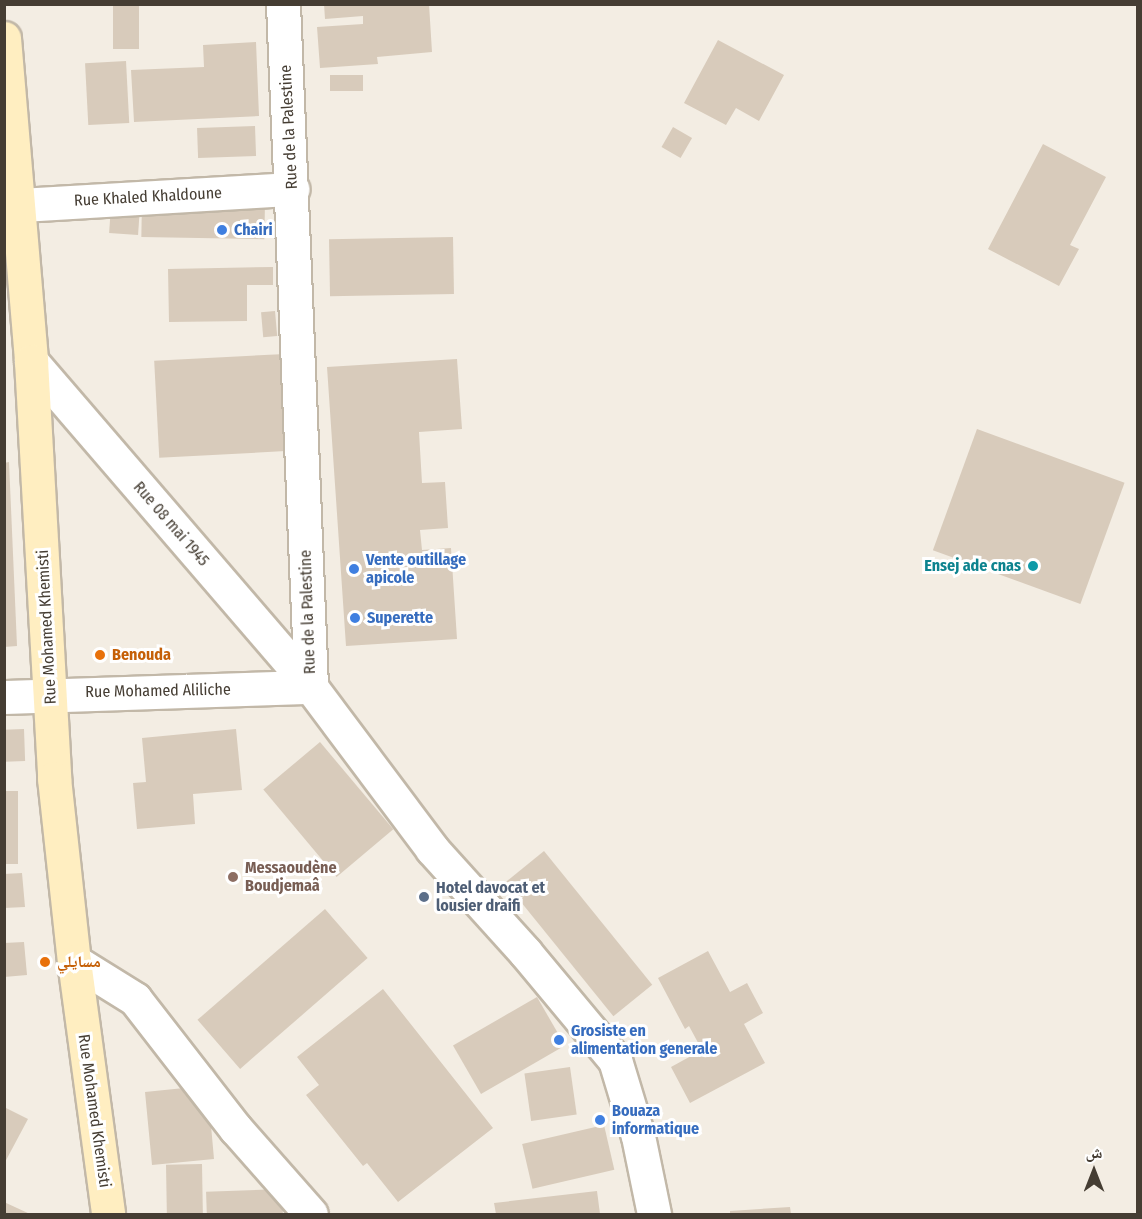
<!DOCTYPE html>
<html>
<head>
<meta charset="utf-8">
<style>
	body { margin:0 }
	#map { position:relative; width:1142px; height:1219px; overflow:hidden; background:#f3ede3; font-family:"Fira Sans Condensed","Noto Naskh Arabic",sans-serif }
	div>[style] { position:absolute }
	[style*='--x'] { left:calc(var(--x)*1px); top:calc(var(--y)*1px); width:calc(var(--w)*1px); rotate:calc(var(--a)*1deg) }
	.building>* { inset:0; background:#d8cbbb; transform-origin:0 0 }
	.roads { filter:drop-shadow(2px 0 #c2b8a8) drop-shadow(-2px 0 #c2b8a8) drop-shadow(0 2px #c2b8a8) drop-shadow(0 -2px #c2b8a8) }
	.minor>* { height:33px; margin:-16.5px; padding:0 16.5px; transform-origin:16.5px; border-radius:16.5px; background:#fff }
	.secondary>* { height:33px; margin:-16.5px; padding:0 16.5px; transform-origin:16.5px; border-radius:16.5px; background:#ffeec1 }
	.dots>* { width:16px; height:16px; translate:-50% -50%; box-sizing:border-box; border:3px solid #fff; border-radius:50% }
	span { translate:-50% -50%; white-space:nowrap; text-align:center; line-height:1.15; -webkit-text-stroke:6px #fff; paint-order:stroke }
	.street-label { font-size:16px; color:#453d33 }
	.shop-label { font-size:16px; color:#366cbe; font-weight:700 }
	.left { translate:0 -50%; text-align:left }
	.culture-label { font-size:16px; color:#0d838f; font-weight:700 }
	.right { translate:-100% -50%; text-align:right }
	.food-label { font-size:16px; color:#c56008; font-weight:700 }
	.education-label { font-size:16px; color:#785e54; font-weight:700 }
	.service-label { font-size:16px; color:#4e5e75; font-weight:700 }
	.frame { position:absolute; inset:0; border:6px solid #453d33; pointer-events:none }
	.north { position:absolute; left:1064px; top:1141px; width:60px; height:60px; -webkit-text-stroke:4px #fff; paint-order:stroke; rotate:0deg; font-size:16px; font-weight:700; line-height:24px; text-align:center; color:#453d33 }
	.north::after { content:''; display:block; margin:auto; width:21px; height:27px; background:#453d33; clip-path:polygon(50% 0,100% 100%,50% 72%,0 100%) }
</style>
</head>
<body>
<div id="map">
	<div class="building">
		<div style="left:113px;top:4px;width:26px;height:45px"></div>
		<div style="clip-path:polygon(324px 4px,429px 4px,432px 52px,377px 57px,378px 64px,320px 68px,317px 27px,363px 24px,363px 16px,325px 19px)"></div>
		<div style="clip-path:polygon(718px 40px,784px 75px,759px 121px,736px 108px,726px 125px,684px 103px)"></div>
		<div style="clip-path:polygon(256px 42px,259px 116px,134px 122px,131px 70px,204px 67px,203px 45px)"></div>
		<div style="left:126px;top:61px;width:62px;height:41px;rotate:87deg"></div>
		<div style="left:363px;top:75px;width:16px;height:33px;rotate:90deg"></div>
		<div style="left:255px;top:126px;width:30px;height:58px;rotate:88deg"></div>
		<div style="left:673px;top:127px;width:22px;height:23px;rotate:30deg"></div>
		<div style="clip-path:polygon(1043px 144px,1106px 177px,1070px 245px,1079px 249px,1059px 286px,988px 249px)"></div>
		<div style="left:142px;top:200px;width:123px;height:37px;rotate:1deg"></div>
		<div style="left:111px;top:206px;width:29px;height:27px;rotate:4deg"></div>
		<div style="left:453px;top:237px;width:57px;height:124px;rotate:89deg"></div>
		<div style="clip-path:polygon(273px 267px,273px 285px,247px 285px,247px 321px,169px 322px,168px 269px)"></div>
		<div style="left:275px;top:311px;width:25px;height:14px;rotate:85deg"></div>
		<div style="left:285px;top:354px;width:97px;height:131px;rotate:87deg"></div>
		<div style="clip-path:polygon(457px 359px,462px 429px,419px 432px,422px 483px,445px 482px,448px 528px,420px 530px,422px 550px,451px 548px,457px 639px,346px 646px,327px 367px)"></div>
		<div style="left:977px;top:429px;width:157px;height:129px;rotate:20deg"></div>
		<div style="clip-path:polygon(9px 462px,17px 646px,4px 647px,4px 463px)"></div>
		<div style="left:24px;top:729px;width:32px;height:20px;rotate:88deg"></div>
		<div style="clip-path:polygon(236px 729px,242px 790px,193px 794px,195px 824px,137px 829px,133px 783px,146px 782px,142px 738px)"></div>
		<div style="left:320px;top:742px;width:114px;height:74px;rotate:50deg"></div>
		<div style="left:4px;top:791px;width:14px;height:73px"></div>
		<div style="left:544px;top:851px;width:172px;height:50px;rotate:51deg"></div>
		<div style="clip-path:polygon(22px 873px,25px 907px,4px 908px,4px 874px)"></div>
		<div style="left:325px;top:909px;width:65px;height:169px;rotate:49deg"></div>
		<div style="clip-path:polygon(24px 942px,27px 975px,4px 977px,4px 943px)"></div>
		<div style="clip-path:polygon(708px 951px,730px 992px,747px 983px,763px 1013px,744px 1024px,765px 1063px,690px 1103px,671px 1067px,702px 1050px,689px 1026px,685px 1029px,658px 978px)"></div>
		<div style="clip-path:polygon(383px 989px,493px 1128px,398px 1202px,367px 1163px,363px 1166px,306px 1095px,319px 1085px,297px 1057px)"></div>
		<div style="left:537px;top:997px;width:56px;height:97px;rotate:60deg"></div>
		<div style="left:570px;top:1067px;width:48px;height:46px;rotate:82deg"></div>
		<div style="clip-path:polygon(194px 1087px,195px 1104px,209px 1103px,214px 1159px,152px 1165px,145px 1092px)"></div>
		<div style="clip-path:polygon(4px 1107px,28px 1119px,4px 1164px)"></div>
		<div style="left:604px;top:1125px;width:46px;height:84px;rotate:77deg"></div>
		<div style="left:202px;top:1164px;width:50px;height:36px;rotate:89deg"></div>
		<div style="left:282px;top:1189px;width:25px;height:76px;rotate:88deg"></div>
		<div style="clip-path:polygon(597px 1191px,600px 1214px,496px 1214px,494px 1203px)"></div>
		<div style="clip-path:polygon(4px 1202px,30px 1214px,4px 1214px)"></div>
		<div style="clip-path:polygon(790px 1207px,791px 1214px,730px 1214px,730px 1211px)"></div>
	</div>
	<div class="roads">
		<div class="minor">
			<div style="--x:283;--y:4;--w:684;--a:87.65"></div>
			<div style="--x:4;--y:206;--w:289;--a:-3.4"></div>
			<div style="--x:31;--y:361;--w:430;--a:49.3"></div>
			<div style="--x:311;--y:687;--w:202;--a:53.2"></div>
			<div style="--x:432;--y:849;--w:139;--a:47.9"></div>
			<div style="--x:525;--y:952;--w:141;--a:50.2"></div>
			<div style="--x:615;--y:1060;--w:79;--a:73.2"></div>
			<div style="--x:638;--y:1136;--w:80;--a:78.4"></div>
			<div style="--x:4;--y:697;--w:307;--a:-1.9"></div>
			<div style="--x:74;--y:961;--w:72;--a:31.9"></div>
			<div style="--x:135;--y:999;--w:165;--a:52.2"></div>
			<div style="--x:236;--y:1129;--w:113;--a:48.6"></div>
		</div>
		<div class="secondary">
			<div style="--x:4;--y:38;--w:324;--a:85.2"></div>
			<div style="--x:31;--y:361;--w:418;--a:86.8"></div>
			<div style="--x:54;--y:778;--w:184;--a:83.8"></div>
			<div style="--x:74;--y:961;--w:255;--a:82.3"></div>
		</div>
	</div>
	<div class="dots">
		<div style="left:222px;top:230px;background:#3f7fe0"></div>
		<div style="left:1033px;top:566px;background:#0f9aa8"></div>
		<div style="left:354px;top:569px;background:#3f7fe0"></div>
		<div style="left:355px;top:618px;background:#3f7fe0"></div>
		<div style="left:100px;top:655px;background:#e8710a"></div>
		<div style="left:233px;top:877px;background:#8d6e63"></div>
		<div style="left:424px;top:897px;background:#5c6f8a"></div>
		<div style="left:45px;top:962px;background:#e8710a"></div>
		<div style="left:559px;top:1040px;background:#3f7fe0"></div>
		<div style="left:600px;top:1120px;background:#3f7fe0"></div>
	</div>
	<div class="street-label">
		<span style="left:289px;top:127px;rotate:-93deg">Rue de la Palestine</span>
		<span style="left:148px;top:197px;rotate:-3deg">Rue Khaled Khaldoune</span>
		<span style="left:171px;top:524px;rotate:49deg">Rue 08 mai 1945</span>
		<span style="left:308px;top:612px;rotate:-92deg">Rue de la Palestine</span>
		<span style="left:47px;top:627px;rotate:-93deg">Rue Mohamed Khemisti</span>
		<span style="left:158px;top:691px;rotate:-1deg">Rue Mohamed Aliliche</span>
		<span style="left:94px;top:1111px;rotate:82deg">Rue Mohamed Khemisti</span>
	</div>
	<div class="shop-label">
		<span class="left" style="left:234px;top:230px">Chairi</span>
		<span class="left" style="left:366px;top:569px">Vente outillage<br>apicole</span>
		<span class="left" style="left:367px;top:618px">Superette</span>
		<span class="left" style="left:571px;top:1040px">Grosiste en<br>alimentation generale</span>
		<span class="left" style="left:612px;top:1120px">Bouaza<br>informatique</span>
	</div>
	<div class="culture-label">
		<span class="right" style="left:1021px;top:566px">Ensej ade cnas</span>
	</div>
	<div class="food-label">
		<span class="left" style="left:112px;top:655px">Benouda</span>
		<span class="left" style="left:57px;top:962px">مسايلي</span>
	</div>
	<div class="education-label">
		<span class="left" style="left:245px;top:877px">Messaoudène<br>Boudjemaâ</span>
	</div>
	<div class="service-label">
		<span class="left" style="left:436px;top:897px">Hotel davocat et<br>lousier draifi</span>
	</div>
	<div class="frame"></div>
	<div class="north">ش</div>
</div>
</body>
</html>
